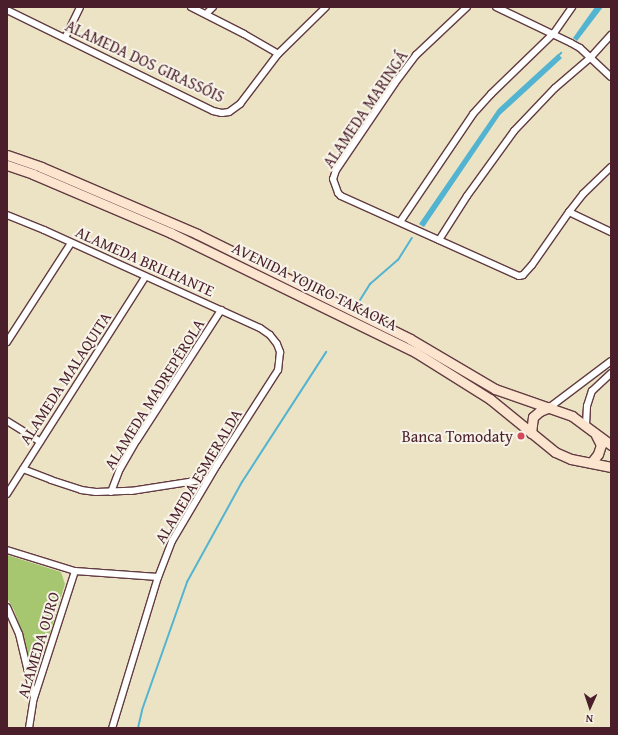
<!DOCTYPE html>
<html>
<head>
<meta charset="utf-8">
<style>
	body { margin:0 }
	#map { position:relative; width:618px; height:735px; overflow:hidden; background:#ece3c4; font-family:"Gentium Book Plus",serif }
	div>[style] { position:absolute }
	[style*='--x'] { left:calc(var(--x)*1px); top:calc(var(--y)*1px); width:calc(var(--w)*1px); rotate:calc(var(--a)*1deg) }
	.green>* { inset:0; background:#a6c770 }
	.water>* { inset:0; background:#53b4d2 }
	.stream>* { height:2px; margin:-1px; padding:0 1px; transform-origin:1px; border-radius:1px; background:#53b4d2 }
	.roads { filter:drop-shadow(1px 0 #623c42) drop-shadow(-1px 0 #623c42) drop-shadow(0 1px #623c42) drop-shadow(0 -1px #623c42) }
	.street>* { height:6px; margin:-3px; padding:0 3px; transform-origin:3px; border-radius:3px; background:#fff }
	.secondary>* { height:9px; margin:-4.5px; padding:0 4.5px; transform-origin:4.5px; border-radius:4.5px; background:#fbe5cf }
	.dots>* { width:11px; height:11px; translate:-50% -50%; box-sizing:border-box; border:2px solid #f7f3e8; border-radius:50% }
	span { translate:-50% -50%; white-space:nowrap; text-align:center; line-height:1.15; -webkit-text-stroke:4px #f7f3e8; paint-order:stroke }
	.street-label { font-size:16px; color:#4a1f2b }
	.poi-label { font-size:16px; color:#4a1f2b }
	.right { translate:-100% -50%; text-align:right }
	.frame { position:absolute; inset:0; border:8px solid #4a1f2b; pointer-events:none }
	.north { position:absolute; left:570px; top:687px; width:40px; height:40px; -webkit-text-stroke:3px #f7f3e8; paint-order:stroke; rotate:183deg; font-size:11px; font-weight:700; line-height:16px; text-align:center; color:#4a1f2b }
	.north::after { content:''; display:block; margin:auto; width:14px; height:18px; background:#4a1f2b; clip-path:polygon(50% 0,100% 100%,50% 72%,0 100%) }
</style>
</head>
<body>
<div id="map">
	<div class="green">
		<div style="clip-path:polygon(7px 555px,61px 572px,65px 584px,34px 685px,22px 633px,14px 610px,7px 598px)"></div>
	</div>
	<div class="water">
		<div style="clip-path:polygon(595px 7px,603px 7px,577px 41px,573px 38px)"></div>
		<div style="clip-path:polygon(558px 54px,562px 58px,500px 115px,424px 227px,419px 224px,498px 109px)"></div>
	</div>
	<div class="stream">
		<div style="--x:557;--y:57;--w:6;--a:-45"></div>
		<div style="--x:360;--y:300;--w:19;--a:-58"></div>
		<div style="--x:370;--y:284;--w:37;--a:-41"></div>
		<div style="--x:398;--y:260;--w:26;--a:-58"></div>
		<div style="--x:138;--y:728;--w:18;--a:-77"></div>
		<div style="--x:142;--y:710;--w:136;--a:-70.6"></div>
		<div style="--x:187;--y:582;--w:114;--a:-61.2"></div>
		<div style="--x:242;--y:482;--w:155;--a:-57.1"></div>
	</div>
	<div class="roads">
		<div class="street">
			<div style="--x:191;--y:7;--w:59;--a:27"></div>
			<div style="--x:244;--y:34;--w:39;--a:30"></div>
			<div style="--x:467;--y:7;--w:70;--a:136.7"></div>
			<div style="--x:416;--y:55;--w:35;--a:127"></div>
			<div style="--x:395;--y:83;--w:105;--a:124.1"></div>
			<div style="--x:336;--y:170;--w:9;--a:108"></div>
			<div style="--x:333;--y:179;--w:15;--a:70"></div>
			<div style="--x:338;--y:193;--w:4;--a:45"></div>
			<div style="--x:341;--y:196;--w:195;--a:24.2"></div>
			<div style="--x:519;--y:276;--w:4;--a:-14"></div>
			<div style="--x:523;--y:275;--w:13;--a:-48"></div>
			<div style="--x:532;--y:265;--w:65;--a:-55.1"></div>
			<div style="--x:569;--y:212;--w:23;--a:-52"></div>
			<div style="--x:583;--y:194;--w:39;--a:-44"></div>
			<div style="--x:496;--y:7;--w:83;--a:25.6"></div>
			<div style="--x:571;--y:43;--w:10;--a:29"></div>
			<div style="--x:580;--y:48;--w:42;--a:43.1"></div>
			<div style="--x:7;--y:10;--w:229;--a:26.1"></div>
			<div style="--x:213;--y:111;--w:9;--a:13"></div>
			<div style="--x:222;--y:113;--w:7;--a:-8"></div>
			<div style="--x:229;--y:112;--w:14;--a:-36"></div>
			<div style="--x:240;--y:104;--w:63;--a:-52.8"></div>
			<div style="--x:278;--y:54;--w:67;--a:-44.4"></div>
			<div style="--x:206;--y:14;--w:10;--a:-45"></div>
			<div style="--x:65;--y:38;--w:34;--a:-64"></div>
			<div style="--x:569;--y:212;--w:47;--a:25.5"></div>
			<div style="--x:7;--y:215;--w:40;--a:22"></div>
			<div style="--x:44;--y:230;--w:237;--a:24.4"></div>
			<div style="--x:260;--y:328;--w:12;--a:35"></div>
			<div style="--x:270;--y:335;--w:11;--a:52"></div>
			<div style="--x:277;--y:344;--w:9;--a:69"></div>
			<div style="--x:280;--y:352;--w:18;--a:96"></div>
			<div style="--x:278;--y:370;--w:113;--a:122.7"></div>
			<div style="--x:217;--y:465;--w:88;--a:120.6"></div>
			<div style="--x:172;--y:541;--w:39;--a:111"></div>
			<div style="--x:158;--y:577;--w:158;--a:106.9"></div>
			<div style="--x:400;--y:222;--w:130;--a:-55.9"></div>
			<div style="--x:473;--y:114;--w:27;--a:-48"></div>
			<div style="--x:491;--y:94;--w:88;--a:-44.1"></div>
			<div style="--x:554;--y:33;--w:32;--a:-55"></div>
			<div style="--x:439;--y:240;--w:52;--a:-57.5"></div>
			<div style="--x:467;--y:196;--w:80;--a:-54.1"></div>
			<div style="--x:514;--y:131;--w:59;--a:-46.4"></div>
			<div style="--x:555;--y:88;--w:48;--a:-40.7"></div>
			<div style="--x:591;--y:57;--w:30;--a:-48"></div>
			<div style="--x:7;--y:342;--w:118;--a:-57.1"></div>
			<div style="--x:550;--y:407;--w:76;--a:-37"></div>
			<div style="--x:7;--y:421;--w:39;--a:32"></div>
			<div style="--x:586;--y:425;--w:19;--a:-87"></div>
			<div style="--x:587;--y:406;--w:16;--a:-72"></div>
			<div style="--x:592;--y:391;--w:26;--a:-43"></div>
			<div style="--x:23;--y:469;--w:30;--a:21"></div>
			<div style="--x:51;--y:480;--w:32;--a:18"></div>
			<div style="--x:81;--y:490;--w:15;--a:8"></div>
			<div style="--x:96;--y:492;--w:35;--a:-2"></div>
			<div style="--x:131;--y:491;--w:78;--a:-8.9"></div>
			<div style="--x:111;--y:492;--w:25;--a:-69"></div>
			<div style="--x:120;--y:469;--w:34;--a:-60"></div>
			<div style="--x:137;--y:440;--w:155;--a:-57.1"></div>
			<div style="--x:7;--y:494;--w:257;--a:-57.5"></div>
			<div style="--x:7;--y:550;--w:71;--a:17.2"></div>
			<div style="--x:75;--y:571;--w:83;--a:4.1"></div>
			<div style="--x:7;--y:607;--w:30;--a:66"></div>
			<div style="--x:19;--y:634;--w:65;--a:76.6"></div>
			<div style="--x:29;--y:728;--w:30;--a:-81"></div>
			<div style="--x:34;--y:698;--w:133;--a:-72.1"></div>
		</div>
		<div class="secondary">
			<div style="--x:7;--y:155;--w:36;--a:19"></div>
			<div style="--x:41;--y:167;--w:170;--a:23.2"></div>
			<div style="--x:197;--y:234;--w:237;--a:26.2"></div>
			<div style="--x:410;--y:339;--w:99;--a:30.5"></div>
			<div style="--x:495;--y:389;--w:82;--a:19.3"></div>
			<div style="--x:572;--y:416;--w:49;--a:36.6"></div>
			<div style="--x:7;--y:165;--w:28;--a:19"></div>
			<div style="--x:33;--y:174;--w:150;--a:23.1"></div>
			<div style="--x:171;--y:233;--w:271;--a:26"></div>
			<div style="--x:415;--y:352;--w:89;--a:32.1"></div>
			<div style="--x:490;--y:399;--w:84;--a:39.2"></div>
			<div style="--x:555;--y:452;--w:17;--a:24"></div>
			<div style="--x:571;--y:459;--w:41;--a:11.3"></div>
			<div style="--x:531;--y:433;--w:16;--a:-83"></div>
			<div style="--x:533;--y:417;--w:9;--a:-41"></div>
			<div style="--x:540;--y:411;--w:11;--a:-22"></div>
			<div style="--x:591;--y:463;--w:11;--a:-52"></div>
			<div style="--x:598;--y:454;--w:9;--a:-72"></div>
			<div style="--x:601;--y:445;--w:11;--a:-117"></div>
		</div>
	</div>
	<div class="dots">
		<div style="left:521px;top:436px;background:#d1495b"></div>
	</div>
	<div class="street-label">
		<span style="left:145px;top:61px;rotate:25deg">ALAMEDA DOS GIRASSÓIS</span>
		<span style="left:365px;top:109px;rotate:-56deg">ALAMEDA MARINGÁ</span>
		<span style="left:145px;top:261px;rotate:24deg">ALAMEDA BRILHANTE</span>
		<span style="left:315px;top:286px;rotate:26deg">AVENIDA YOJIRO TAKAOKA</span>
		<span style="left:65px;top:378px;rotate:-57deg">ALAMEDA MALAQUITA</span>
		<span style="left:154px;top:394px;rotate:-58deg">ALAMEDA MADREPÉROLA</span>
		<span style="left:198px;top:476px;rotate:-59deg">ALAMEDA ESMERALDA</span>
		<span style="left:38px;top:645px;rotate:-73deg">ALAMEDA OURO</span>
	</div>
	<div class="poi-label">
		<span class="right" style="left:513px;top:436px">Banca Tomodaty</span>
	</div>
	<div class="frame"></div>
	<div class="north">N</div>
</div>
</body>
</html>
